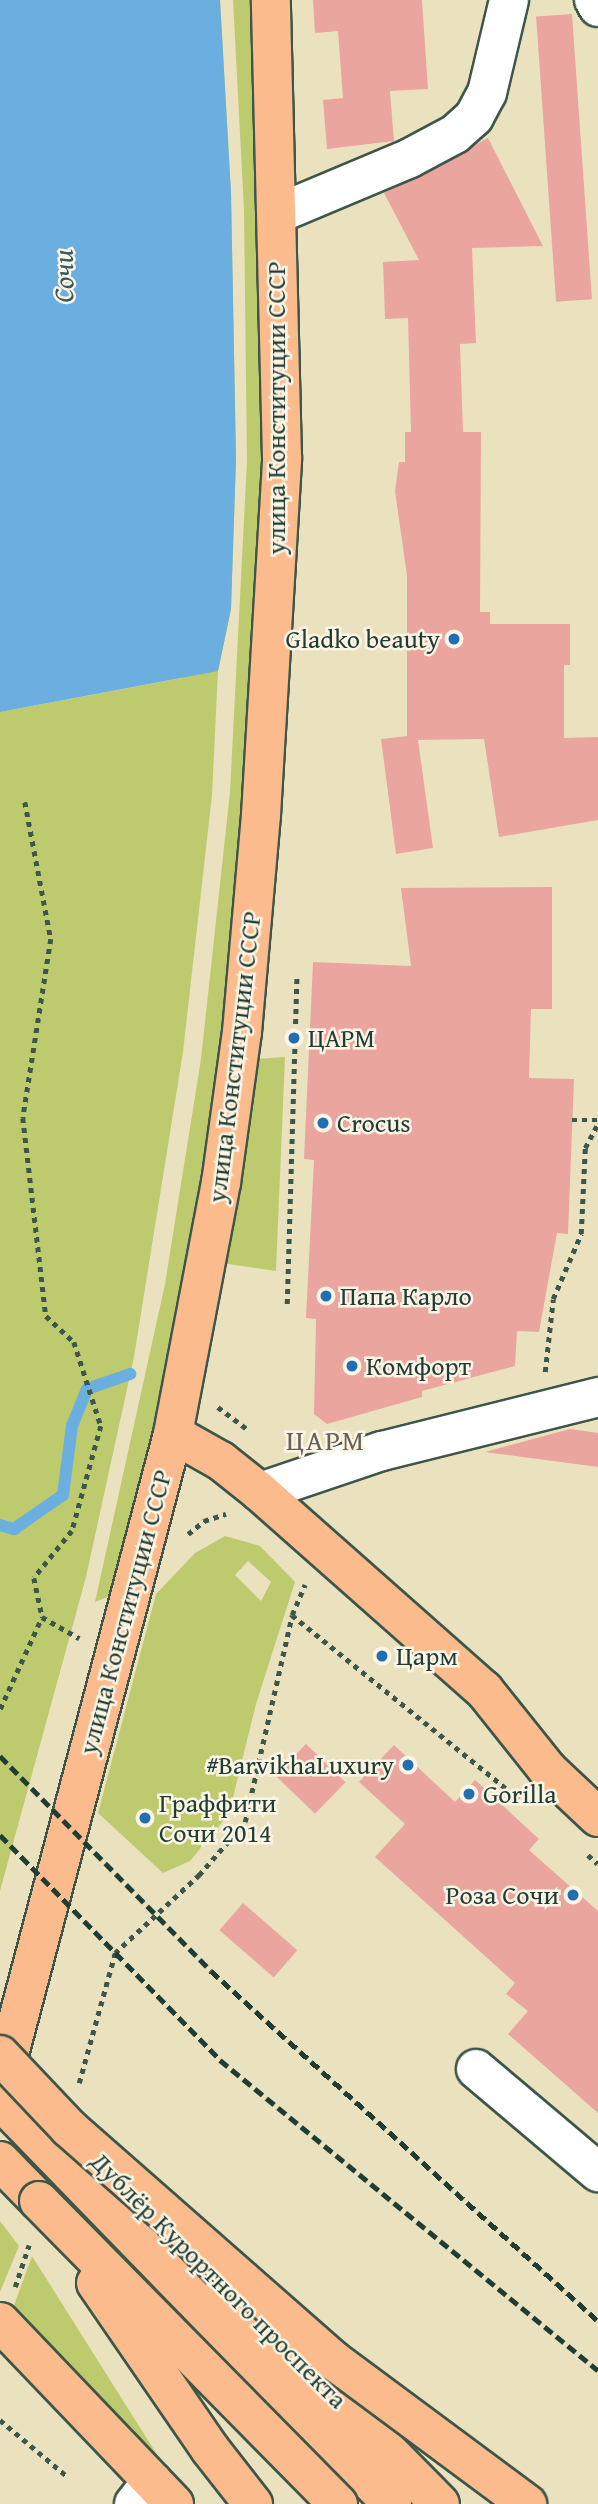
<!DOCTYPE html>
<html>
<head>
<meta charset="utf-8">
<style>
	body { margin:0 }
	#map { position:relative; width:598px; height:2504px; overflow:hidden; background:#eae2bf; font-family:"Gentium Book Plus",serif }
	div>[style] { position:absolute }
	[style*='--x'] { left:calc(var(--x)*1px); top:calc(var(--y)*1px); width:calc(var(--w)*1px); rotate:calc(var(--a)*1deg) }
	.green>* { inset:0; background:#bdcb6e }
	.water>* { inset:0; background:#6aafe0 }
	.stream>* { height:12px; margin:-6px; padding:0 6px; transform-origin:6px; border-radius:6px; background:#6aafe0 }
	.building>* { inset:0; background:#eba59f; transform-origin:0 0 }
	.path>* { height:4.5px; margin-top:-2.25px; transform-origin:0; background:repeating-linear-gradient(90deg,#3d5649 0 5px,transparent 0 10px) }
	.roads { filter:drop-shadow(2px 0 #3d5649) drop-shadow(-2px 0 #3d5649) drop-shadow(0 2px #3d5649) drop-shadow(0 -2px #3d5649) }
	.minor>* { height:38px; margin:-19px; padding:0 19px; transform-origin:19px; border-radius:19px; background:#fff }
	.major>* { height:38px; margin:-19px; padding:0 19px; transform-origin:19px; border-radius:19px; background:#fbbb8c }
	.rail>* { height:5px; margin-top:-2.5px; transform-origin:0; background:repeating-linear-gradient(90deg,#1f3d34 0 10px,transparent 0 15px) }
	.bridges { filter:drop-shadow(2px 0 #3d5649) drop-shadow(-2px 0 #3d5649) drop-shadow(0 2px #3d5649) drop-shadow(0 -2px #3d5649) }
	.major-bridge>* { height:38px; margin:-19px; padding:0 19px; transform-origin:19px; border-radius:19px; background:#fbbb8c }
	.dots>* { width:19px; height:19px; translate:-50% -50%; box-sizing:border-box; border:4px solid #fcf5e5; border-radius:50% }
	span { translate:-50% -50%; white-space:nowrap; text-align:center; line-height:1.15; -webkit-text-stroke:5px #fcf5e5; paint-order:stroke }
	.street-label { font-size:26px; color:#1f3d34 }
	.poi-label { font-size:26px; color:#1f3d34 }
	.right { translate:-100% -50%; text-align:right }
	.left { translate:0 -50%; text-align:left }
	.water-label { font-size:28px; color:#325a5f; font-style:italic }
	.neighbourhood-label { font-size:28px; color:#666159; letter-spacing:2px }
</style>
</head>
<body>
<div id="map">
	<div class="green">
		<div style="clip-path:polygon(220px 0,231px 193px,236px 459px,231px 609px,218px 671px,212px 795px,183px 1052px,134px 1357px,86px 1577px,0 1891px,0 712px,182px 678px)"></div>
		<div style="clip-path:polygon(233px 0,271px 0,277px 214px,242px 1032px,130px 1588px,95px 1602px,165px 1284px,201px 1059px,230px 792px,247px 461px,244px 210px)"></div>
		<div style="clip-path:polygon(285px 1057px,276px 1271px,221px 1263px,255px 1059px)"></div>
		<div style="clip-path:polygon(evenodd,225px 1536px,260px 1546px,295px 1582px,256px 1704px,229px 1814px,190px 1861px,163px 1873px,98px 1813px,156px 1594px,195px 1553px,225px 1536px,248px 1561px,271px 1582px,261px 1601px,235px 1575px,248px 1561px)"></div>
		<div style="clip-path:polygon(0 2221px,19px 2246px,0 2292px)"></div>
		<div style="clip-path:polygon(32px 2256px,173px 2480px,13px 2308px)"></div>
	</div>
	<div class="water">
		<div style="clip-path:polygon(0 0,220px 0,231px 193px,236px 459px,231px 609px,218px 671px,0 712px)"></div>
	</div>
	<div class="stream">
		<div style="--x:0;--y:1525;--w:15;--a:16"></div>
		<div style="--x:14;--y:1529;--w:60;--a:-34.8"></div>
		<div style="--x:63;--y:1495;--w:70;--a:-82.6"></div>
		<div style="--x:72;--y:1426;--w:40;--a:-68"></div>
		<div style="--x:87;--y:1389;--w:46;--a:-19.2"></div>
	</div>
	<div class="building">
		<div style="clip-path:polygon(313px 0,422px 0,428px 89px,390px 91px,394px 141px,327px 149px,323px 100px,343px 98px,338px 31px,315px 33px)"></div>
		<div style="left:572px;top:14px;width:286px;height:36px;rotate:86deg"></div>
		<div style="clip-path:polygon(488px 138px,543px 246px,472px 248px,476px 343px,460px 344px,463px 432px,481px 432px,480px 612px,490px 612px,490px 624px,570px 624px,570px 665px,564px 665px,564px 738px,598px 737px,598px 820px,499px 837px,484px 739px,418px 740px,433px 848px,396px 854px,381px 739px,407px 736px,407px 576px,395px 491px,399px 462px,405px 462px,405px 432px,411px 432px,408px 318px,385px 319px,383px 262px,419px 260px,384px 193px)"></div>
		<div style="clip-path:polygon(552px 887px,552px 1009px,531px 1009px,529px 1078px,574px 1079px,568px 1234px,557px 1233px,539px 1332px,517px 1331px,515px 1366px,422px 1391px,422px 1397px,327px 1424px,314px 1414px,316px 1319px,306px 1318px,314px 1160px,304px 1159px,313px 962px,411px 966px,401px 888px)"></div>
		<div style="clip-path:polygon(570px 1429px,598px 1433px,598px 1467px,485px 1452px)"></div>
		<div style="left:306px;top:1744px;width:55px;height:44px;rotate:44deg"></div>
		<div style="clip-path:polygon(394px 1745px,455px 1802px,475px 1780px,539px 1839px,529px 1850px,598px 1911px,598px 2113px,508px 2034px,528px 2011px,506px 1994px,515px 1983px,375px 1857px,405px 1824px,359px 1782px)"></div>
		<div style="left:243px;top:1903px;width:72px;height:36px;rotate:41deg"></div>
	</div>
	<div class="path">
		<div style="--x:25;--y:802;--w:139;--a:79.3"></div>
		<div style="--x:51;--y:939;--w:181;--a:98.9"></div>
		<div style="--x:23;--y:1118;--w:199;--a:83.4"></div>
		<div style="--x:46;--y:1316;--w:38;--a:43"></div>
		<div style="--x:74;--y:1342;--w:88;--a:72.2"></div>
		<div style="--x:101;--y:1426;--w:109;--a:105.4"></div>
		<div style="--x:72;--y:1531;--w:60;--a:129"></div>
		<div style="--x:34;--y:1578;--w:40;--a:78"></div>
		<div style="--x:42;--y:1617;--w:43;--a:29.6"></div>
		<div style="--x:572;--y:1120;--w:26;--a:0"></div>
		<div style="--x:287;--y:1304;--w:329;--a:-88.3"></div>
		<div style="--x:545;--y:1372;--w:73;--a:-83.7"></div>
		<div style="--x:553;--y:1299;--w:71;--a:-66.7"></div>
		<div style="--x:581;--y:1234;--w:86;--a:-87.3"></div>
		<div style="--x:585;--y:1148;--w:27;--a:-62"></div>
		<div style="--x:218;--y:1407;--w:39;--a:37"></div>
		<div style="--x:188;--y:1534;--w:21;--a:-39"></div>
		<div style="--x:204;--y:1521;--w:23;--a:-18"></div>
		<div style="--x:292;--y:1615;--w:292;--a:39"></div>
		<div style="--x:0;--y:1709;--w:101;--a:-65.5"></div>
		<div style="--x:588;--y:1855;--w:13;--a:42"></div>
		<div style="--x:79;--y:2083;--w:135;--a:-74.5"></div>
		<div style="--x:115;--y:1953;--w:115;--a:-42.9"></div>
		<div style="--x:199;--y:1875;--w:70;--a:-49"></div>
		<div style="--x:245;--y:1822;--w:212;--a:-77.2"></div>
		<div style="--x:292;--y:1615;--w:33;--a:-67"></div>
		<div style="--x:15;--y:2287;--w:44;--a:-71.6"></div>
		<div style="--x:0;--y:2420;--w:89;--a:40"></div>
	</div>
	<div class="roads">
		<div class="minor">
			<div style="--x:594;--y:0;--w:8;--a:60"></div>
			<div style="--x:277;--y:214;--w:144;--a:-22.8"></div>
			<div style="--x:410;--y:158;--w:51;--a:-28.1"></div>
			<div style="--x:455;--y:134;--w:25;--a:-42"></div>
			<div style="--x:474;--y:117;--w:27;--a:-62"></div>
			<div style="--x:487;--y:93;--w:96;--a:-76.7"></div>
			<div style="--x:260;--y:1492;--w:129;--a:-18.6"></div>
			<div style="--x:382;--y:1451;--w:223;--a:-14"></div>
			<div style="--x:476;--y:2069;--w:160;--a:40.2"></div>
			<div style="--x:134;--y:2504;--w:29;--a:-52"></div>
		</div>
		<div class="major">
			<div style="--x:173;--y:1434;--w:55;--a:29.4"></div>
			<div style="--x:221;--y:1461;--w:50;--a:38.5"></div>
			<div style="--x:260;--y:1492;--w:299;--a:41.5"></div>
			<div style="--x:484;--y:1690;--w:101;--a:51.4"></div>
			<div style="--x:547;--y:1769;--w:70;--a:43.3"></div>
			<div style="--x:0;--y:2088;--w:676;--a:-75.18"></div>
			<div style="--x:173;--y:1434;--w:256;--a:-79.2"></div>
			<div style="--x:221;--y:1183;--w:152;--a:-82.1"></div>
			<div style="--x:242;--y:1032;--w:218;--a:-85"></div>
			<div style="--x:261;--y:815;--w:358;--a:-86.6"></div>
			<div style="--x:282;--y:458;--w:458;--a:-91.4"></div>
			<div style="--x:0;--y:2100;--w:563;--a:45.86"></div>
			<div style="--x:0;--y:2161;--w:56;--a:45.7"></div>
			<div style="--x:225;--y:2286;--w:306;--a:45.4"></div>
			<div style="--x:0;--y:2322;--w:252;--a:46.3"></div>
		</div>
	</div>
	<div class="rail">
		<div style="--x:0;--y:1756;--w:301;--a:45.5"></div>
		<div style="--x:211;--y:1971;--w:522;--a:42.13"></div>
		<div style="--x:0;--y:1835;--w:315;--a:45.6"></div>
		<div style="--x:220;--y:2060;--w:489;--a:39.4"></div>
	</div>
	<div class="bridges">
		<div class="major-bridge">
			<div style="--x:0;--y:2055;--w:100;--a:46.6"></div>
			<div style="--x:69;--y:2128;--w:351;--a:41.3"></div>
			<div style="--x:333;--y:2360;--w:242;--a:36.6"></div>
			<div style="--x:39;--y:2201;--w:426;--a:45.4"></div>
			<div style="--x:96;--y:2283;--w:201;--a:55.5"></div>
			<div style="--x:210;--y:2449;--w:70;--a:52"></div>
		</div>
	</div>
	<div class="dots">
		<div style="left:454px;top:639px;background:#1f6fb2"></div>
		<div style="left:294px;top:1038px;background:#1f6fb2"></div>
		<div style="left:323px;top:1123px;background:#1f6fb2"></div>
		<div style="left:326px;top:1296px;background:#1f6fb2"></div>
		<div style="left:352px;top:1366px;background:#1f6fb2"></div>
		<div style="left:382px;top:1656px;background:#1f6fb2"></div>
		<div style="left:408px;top:1765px;background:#1f6fb2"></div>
		<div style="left:469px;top:1794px;background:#1f6fb2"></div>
		<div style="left:145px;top:1818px;background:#1f6fb2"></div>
		<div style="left:573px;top:1895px;background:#1f6fb2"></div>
	</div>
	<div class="street-label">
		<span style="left:276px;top:408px;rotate:-90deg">улица Конституции СССР</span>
		<span style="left:234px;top:1057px;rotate:-83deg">улица Конституции СССР</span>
		<span style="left:125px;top:1612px;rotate:-75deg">улица Конституции СССР</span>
		<span style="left:219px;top:2280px;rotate:45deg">Дублёр Курортного проспекта</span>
	</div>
	<div class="poi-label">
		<span class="right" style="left:440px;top:639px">Gladko beauty</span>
		<span class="left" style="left:308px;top:1038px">ЦАРМ</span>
		<span class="left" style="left:337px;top:1123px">Crocus</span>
		<span class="left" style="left:340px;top:1296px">Папа Карло</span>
		<span class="left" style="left:366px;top:1366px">Комфорт</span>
		<span class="left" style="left:396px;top:1656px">Царм</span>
		<span class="right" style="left:394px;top:1765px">#BarvikhaLuxury</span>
		<span class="left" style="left:483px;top:1794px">Gorilla</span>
		<span class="left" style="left:159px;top:1818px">Граффити<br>Сочи 2014</span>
		<span class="right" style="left:559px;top:1895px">Роза Сочи</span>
	</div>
	<div class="water-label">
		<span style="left:63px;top:276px;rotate:-91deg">Сочи</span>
	</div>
	<div class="neighbourhood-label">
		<span style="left:326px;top:1440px">ЦАРМ</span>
	</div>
</div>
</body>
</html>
